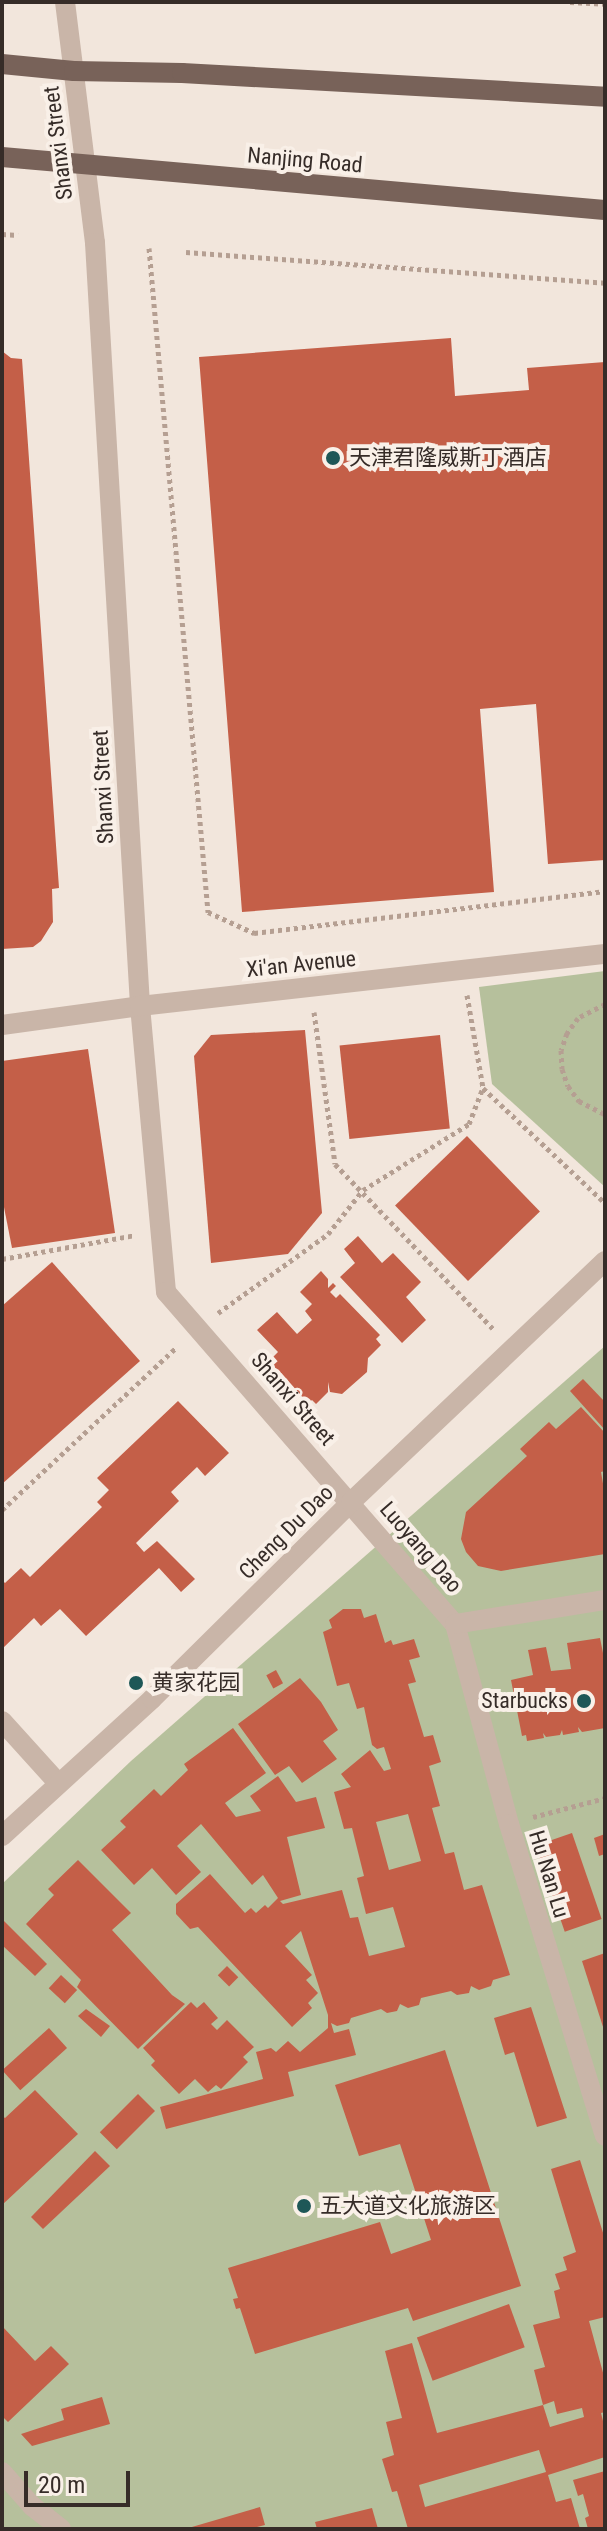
<!DOCTYPE html>
<html>
<head>
<meta charset="utf-8">
<style>
	body { margin:0 }
	#map { position:relative; width:607px; height:2531px; overflow:hidden; background:#f2e6dc; font-family:"Roboto Condensed","Noto Sans SC",sans-serif }
	div>[style] { position:absolute }
	[style*='--x'] { left:calc(var(--x)*1px); top:calc(var(--y)*1px); width:calc(var(--w)*1px); rotate:calc(var(--a)*1deg) }
	.green>* { inset:0; background:#b6c09c }
	.building>* { inset:0; background:#c45f48; transform-origin:0 0 }
	.path>* { height:5px; margin-top:-2.5px; transform-origin:0; background:repeating-linear-gradient(90deg,#b59f92 0 4px,transparent 0 8px) }
	.minor>* { height:20px; margin:-10px; padding:0 10px; transform-origin:10px; border-radius:10px; background:#c9b5a8 }
	.major>* { height:20px; margin:-10px; padding:0 10px; transform-origin:10px; border-radius:10px; background:#786259 }
	.dots>* { width:22px; height:22px; translate:-50% -50%; box-sizing:border-box; border:4px solid #f9f0e8; border-radius:50% }
	span { translate:-50% -50%; white-space:nowrap; text-align:center; line-height:1.15; -webkit-text-stroke:8px #f9f0e8; paint-order:stroke }
	.street-label { font-size:22px; color:#362c28 }
	.poi-label { font-size:22px; color:#362c28 }
	.left { translate:0 -50%; text-align:left }
	.right { translate:-100% -50%; text-align:right }
	.frame { position:absolute; inset:0; border:4px solid #362c28; pointer-events:none }
	.scale { position:absolute; left:24px; top:2471px; width:106px; height:36px; box-sizing:border-box; border:4px solid #362c28; border-top:0; padding-left:10px; font-size:24px; line-height:28px; white-space:nowrap; color:#362c28; -webkit-text-stroke:6px #f9f0e8; paint-order:stroke }
</style>
</head>
<body>
<div id="map">
	<div class="green">
		<div style="clip-path:polygon(605px 971px,605px 1187px,492px 1084px,479px 987px)"></div>
		<div style="clip-path:polygon(605px 1346px,605px 2529px,2px 2529px,2px 1884px,131px 1761px)"></div>
	</div>
	<div class="building">
		<div style="clip-path:polygon(451px 338px,455px 396px,529px 390px,527px 368px,605px 362px,605px 860px,548px 864px,536px 704px,480px 709px,494px 892px,242px 912px,199px 357px)"></div>
		<div style="clip-path:polygon(2px 351px,11px 358px,22px 359px,59px 888px,52px 889px,53px 922px,41px 941px,33px 947px,2px 949px)"></div>
		<div style="clip-path:polygon(305px 1030px,322px 1213px,288px 1254px,211px 1263px,194px 1056px,211px 1035px)"></div>
		<div style="left:440px;top:1035px;width:94px;height:101px;rotate:84deg"></div>
		<div style="clip-path:polygon(88px 1049px,115px 1233px,12px 1248px,2px 1197px,2px 1061px)"></div>
		<div style="left:467px;top:1136px;width:105px;height:100px;rotate:46deg"></div>
		<div style="clip-path:polygon(358px 1236px,382px 1263px,393px 1253px,421px 1282px,406px 1297px,426px 1320px,402px 1343px,340px 1277px,355px 1263px,344px 1249px)"></div>
		<div style="clip-path:polygon(52px 1262px,140px 1361px,2px 1484px,2px 1306px)"></div>
		<div style="clip-path:polygon(321px 1271px,328px 1279px,328px 1288px,333px 1283px,336px 1286px,330px 1292px,336px 1298px,340px 1294px,380px 1335px,376px 1339px,381px 1345px,368px 1358px,367px 1372px,342px 1394px,330px 1392px,328px 1382px,328px 1392px,316px 1404px,312px 1400px,308px 1403px,269px 1361px,278px 1352px,257px 1330px,277px 1312px,297px 1334px,312px 1320px,305px 1311px,312px 1304px,300px 1292px)"></div>
		<div style="clip-path:polygon(583px 1379px,605px 1402px,605px 1430px,570px 1391px)"></div>
		<div style="clip-path:polygon(178px 1401px,229px 1453px,205px 1476px,197px 1467px,171px 1492px,179px 1501px,136px 1543px,144px 1552px,157px 1541px,195px 1579px,181px 1592px,159px 1568px,86px 1636px,60px 1609px,41px 1626px,34px 1618px,2px 1649px,2px 1580px,5px 1583px,21px 1568px,30px 1577px,102px 1507px,97px 1502px,109px 1490px,97px 1478px)"></div>
		<div style="clip-path:polygon(581px 1407px,605px 1433px,605px 1471px,601px 1472px,605px 1495px,605px 1554px,501px 1571px,478px 1566px,466px 1552px,461px 1539px,466px 1512px,527px 1456px,520px 1449px,549px 1422px,556px 1429px)"></div>
		<div style="clip-path:polygon(evenodd,343px 1609px,361px 1609px,364px 1618px,376px 1614px,385px 1643px,391px 1640px,393px 1645px,414px 1639px,420px 1657px,409px 1660px,416px 1682px,408px 1684px,424px 1737px,433px 1735px,441px 1762px,429px 1766px,440px 1806px,432px 1808px,445px 1854px,454px 1852px,464px 1890px,482px 1885px,510px 1975px,493px 1980px,491px 1986px,479px 1990px,471px 1986px,469px 1993px,457px 1995px,451px 1991px,421px 1998px,419px 2005px,408px 2008px,400px 2004px,397px 2011px,387px 2013px,381px 2009px,351px 2018px,349px 2023px,337px 2026px,331px 2023px,334px 2033px,349px 2029px,356px 2055px,288px 2072px,294px 2096px,166px 2129px,160px 2107px,263px 2079px,256px 2052px,271px 2048px,276px 2052px,288px 2041px,300px 2052px,328px 2028px,328px 2015px,301px 1931px,285px 1946px,312px 1975px,306px 1980px,318px 1993px,308px 2003px,312px 2008px,292px 2027px,198px 1927px,190px 1929px,176px 1914px,176px 1904px,210px 1874px,245px 1913px,251px 1908px,256px 1913px,265px 1905px,268px 1908px,278px 1898px,263px 1875px,252px 1885px,201px 1824px,177px 1846px,201px 1872px,176px 1895px,152px 1868px,134px 1885px,101px 1850px,126px 1827px,120px 1821px,154px 1789px,161px 1796px,188px 1770px,184px 1764px,233px 1728px,266px 1773px,225px 1803px,236px 1817px,261px 1811px,250px 1796px,278px 1776px,296px 1802px,316px 1797px,325px 1828px,287px 1837px,301px 1895px,280px 1901px,283px 1904px,342px 1890px,350px 1918px,358px 1917px,369px 1956px,405px 1947px,393px 1907px,366px 1914px,357px 1878px,364px 1876px,352px 1828px,344px 1829px,334px 1792px,351px 1787px,341px 1774px,370px 1750px,384px 1771px,391px 1769px,384px 1747px,377px 1749px,372px 1745px,364px 1707px,357px 1709px,349px 1683px,337px 1686px,323px 1632px,332px 1628px,329px 1620px,343px 1609px,408px 1814px,421px 1861px,389px 1870px,376px 1822px,408px 1814px)"></div>
		<div style="clip-path:polygon(600px 1638px,605px 1663px,605px 1728px,582px 1732px,578px 1727px,579px 1732px,563px 1735px,562px 1730px,560px 1735px,546px 1737px,543px 1733px,544px 1738px,527px 1741px,526px 1735px,522px 1736px,511px 1680px,533px 1675px,528px 1650px,546px 1647px,551px 1671px,571px 1669px,567px 1643px)"></div>
		<div style="left:276px;top:1670px;width:15px;height:11px;rotate:62deg"></div>
		<div style="clip-path:polygon(300px 1678px,321px 1702px,338px 1730px,323px 1741px,337px 1759px,302px 1783px,289px 1766px,275px 1775px,238px 1724px)"></div>
		<div style="left:572px;top:1833px;width:91px;height:39px;rotate:71deg"></div>
		<div style="clip-path:polygon(605px 1834px,605px 1854px,599px 1856px,594px 1838px)"></div>
		<div style="clip-path:polygon(78px 1860px,131px 1913px,112px 1930px,172px 1995px,185px 2004px,138px 2049px,77px 1987px,81px 1980px,26px 1924px,54px 1895px,48px 1889px)"></div>
		<div style="clip-path:polygon(2px 1919px,47px 1964px,35px 1976px,2px 1945px)"></div>
		<div style="clip-path:polygon(605px 1953px,605px 2030px,604px 2030px,582px 1961px)"></div>
		<div style="left:227px;top:1966px;width:16px;height:13px;rotate:45deg"></div>
		<div style="left:61px;top:1975px;width:22px;height:18px;rotate:43deg"></div>
		<div style="clip-path:polygon(191px 2002px,197px 2008px,204px 2002px,218px 2018px,211px 2024px,217px 2030px,227px 2020px,254px 2047px,243px 2057px,248px 2062px,221px 2089px,216px 2085px,208px 2092px,195px 2079px,179px 2094px,151px 2065px,155px 2061px,143px 2048px)"></div>
		<div style="clip-path:polygon(531px 2007px,567px 2118px,537px 2127px,514px 2052px,505px 2055px,494px 2018px)"></div>
		<div style="clip-path:polygon(86px 2009px,110px 2026px,101px 2037px,78px 2016px)"></div>
		<div style="left:49px;top:2028px;width:27px;height:63px;rotate:48deg"></div>
		<div style="clip-path:polygon(445px 2050px,521px 2286px,413px 2321px,408px 2308px,255px 2354px,240px 2308px,236px 2309px,233px 2299px,238px 2298px,228px 2268px,380px 2222px,391px 2254px,431px 2240px,400px 2144px,359px 2156px,335px 2085px)"></div>
		<div style="clip-path:polygon(35px 2090px,78px 2134px,2px 2205px,2px 2116px,5px 2118px)"></div>
		<div style="left:138px;top:2094px;width:24px;height:54px;rotate:45deg"></div>
		<div style="clip-path:polygon(95px 2151px,110px 2166px,43px 2229px,31px 2217px)"></div>
		<div style="clip-path:polygon(evenodd,580px 2160px,605px 2239px,605px 2317px,589px 2321px,605px 2380px,605px 2412px,601px 2413px,605px 2429px,605px 2457px,548px 2475px,556px 2502px,571px 2498px,580px 2529px,408px 2529px,397px 2491px,392px 2492px,382px 2459px,394px 2455px,386px 2422px,402px 2418px,385px 2351px,412px 2343px,437px 2433px,543px 2405px,534px 2370px,545px 2367px,533px 2325px,560px 2318px,554px 2291px,560px 2289px,555px 2274px,567px 2270px,563px 2257px,576px 2252px,551px 2169px,580px 2160px,554px 2401px,557px 2414px,582px 2408px,584px 2417px,550px 2427px,543px 2405px,554px 2401px,580px 2160px,539px 2450px,546px 2472px,425px 2507px,419px 2485px,539px 2450px)"></div>
		<div style="left:509px;top:2304px;width:46px;height:98px;rotate:70deg"></div>
		<div style="clip-path:polygon(2px 2326px,35px 2361px,51px 2346px,69px 2364px,8px 2422px,2px 2416px)"></div>
		<div style="clip-path:polygon(102px 2397px,110px 2424px,32px 2446px,21px 2434px,64px 2420px,61px 2409px)"></div>
		<div style="clip-path:polygon(605px 2471px,605px 2529px,588px 2529px,585px 2518px,589px 2516px,583px 2494px,578px 2496px,573px 2480px)"></div>
		<div style="clip-path:polygon(260px 2507px,265px 2525px,249px 2529px,185px 2529px)"></div>
		<div style="clip-path:polygon(372px 2508px,378px 2529px,317px 2529px,315px 2522px)"></div>
	</div>
	<div class="path">
		<div style="--x:570;--y:2;--w:35;--a:3"></div>
		<div style="--x:2;--y:234;--w:16;--a:4"></div>
		<div style="--x:149;--y:248;--w:667;--a:84.92"></div>
		<div style="--x:208;--y:912;--w:51;--a:24.5"></div>
		<div style="--x:254;--y:933;--w:354;--a:-6.8"></div>
		<div style="--x:186;--y:252;--w:420;--a:4.2"></div>
		<div style="--x:467;--y:995;--w:94;--a:80.2"></div>
		<div style="--x:483;--y:1088;--w:168;--a:43.3"></div>
		<div style="--x:605;--y:1004;--w:30;--a:153"></div>
		<div style="--x:578;--y:1018;--w:19;--a:126"></div>
		<div style="--x:567;--y:1033;--w:18;--a:109"></div>
		<div style="--x:561;--y:1050;--w:19;--a:87"></div>
		<div style="--x:562;--y:1069;--w:18;--a:71"></div>
		<div style="--x:568;--y:1086;--w:19;--a:54"></div>
		<div style="--x:579;--y:1101;--w:29;--a:27"></div>
		<div style="--x:314;--y:1012;--w:153;--a:82.1"></div>
		<div style="--x:335;--y:1164;--w:228;--a:46.2"></div>
		<div style="--x:2;--y:1259;--w:135;--a:-10.2"></div>
		<div style="--x:218;--y:1313;--w:135;--a:-35.7"></div>
		<div style="--x:328;--y:1234;--w:56;--a:-51.5"></div>
		<div style="--x:363;--y:1190;--w:125;--a:-31.9"></div>
		<div style="--x:469;--y:1124;--w:39;--a:-69"></div>
		<div style="--x:2;--y:1510;--w:239;--a:-43"></div>
		<div style="--x:533;--y:1817;--w:74;--a:-14.8"></div>
	</div>
	<div class="minor">
		<div style="--x:65;--y:2;--w:243;--a:82.9"></div>
		<div style="--x:95;--y:243;--w:764;--a:86.62"></div>
		<div style="--x:140;--y:1006;--w:287;--a:84.8"></div>
		<div style="--x:166;--y:1292;--w:440;--a:49"></div>
		<div style="--x:455;--y:1624;--w:207;--a:74.9"></div>
		<div style="--x:509;--y:1824;--w:326;--a:72.9"></div>
		<div style="--x:2;--y:1025;--w:139;--a:-7.8"></div>
		<div style="--x:140;--y:1006;--w:468;--a:-6.4"></div>
		<div style="--x:455;--y:1624;--w:152;--a:-9.1"></div>
		<div style="--x:2;--y:1721;--w:84;--a:47.9"></div>
		<div style="--x:2;--y:1836;--w:203;--a:-42.4"></div>
		<div style="--x:152;--y:1699;--w:280;--a:-44.7"></div>
		<div style="--x:351;--y:1502;--w:350;--a:-43.5"></div>
		<div style="--x:2;--y:2472;--w:45;--a:48.6"></div>
		<div style="--x:32;--y:2506;--w:37;--a:38"></div>
	</div>
	<div class="major">
		<div style="--x:2;--y:64;--w:72;--a:5.6"></div>
		<div style="--x:74;--y:71;--w:108;--a:1.1"></div>
		<div style="--x:182;--y:73;--w:424;--a:3.2"></div>
		<div style="--x:2;--y:157;--w:605;--a:5.02"></div>
	</div>
	<div class="dots">
		<div style="left:333px;top:458px;background:#1e5757"></div>
		<div style="left:136px;top:1683px;background:#1e5757"></div>
		<div style="left:584px;top:1701px;background:#1e5757"></div>
		<div style="left:304px;top:2206px;background:#1e5757"></div>
	</div>
	<div class="street-label">
		<span style="left:58px;top:143px;rotate:-97deg">Shanxi Street</span>
		<span style="left:305px;top:160px;rotate:5deg">Nanjing Road</span>
		<span style="left:103px;top:787px;rotate:-93deg">Shanxi Street</span>
		<span style="left:301px;top:964px;rotate:-6deg">Xi'an Avenue</span>
		<span style="left:293px;top:1399px;rotate:49deg">Shanxi Street</span>
		<span style="left:286px;top:1532px;rotate:-45deg">Cheng Du Dao</span>
		<span style="left:421px;top:1547px;rotate:49deg">Luoyang Dao</span>
		<span style="left:549px;top:1874px;rotate:73deg">Hu Nan Lu</span>
	</div>
	<div class="poi-label">
		<span class="left" style="left:349px;top:458px">天津君隆威斯丁酒店</span>
		<span class="left" style="left:152px;top:1683px">黄家花园</span>
		<span class="right" style="left:568px;top:1701px">Starbucks</span>
		<span class="left" style="left:320px;top:2206px">五大道文化旅游区</span>
	</div>
	<div class="frame"></div>
	<div class="scale">20 m</div>
</div>
</body>
</html>
